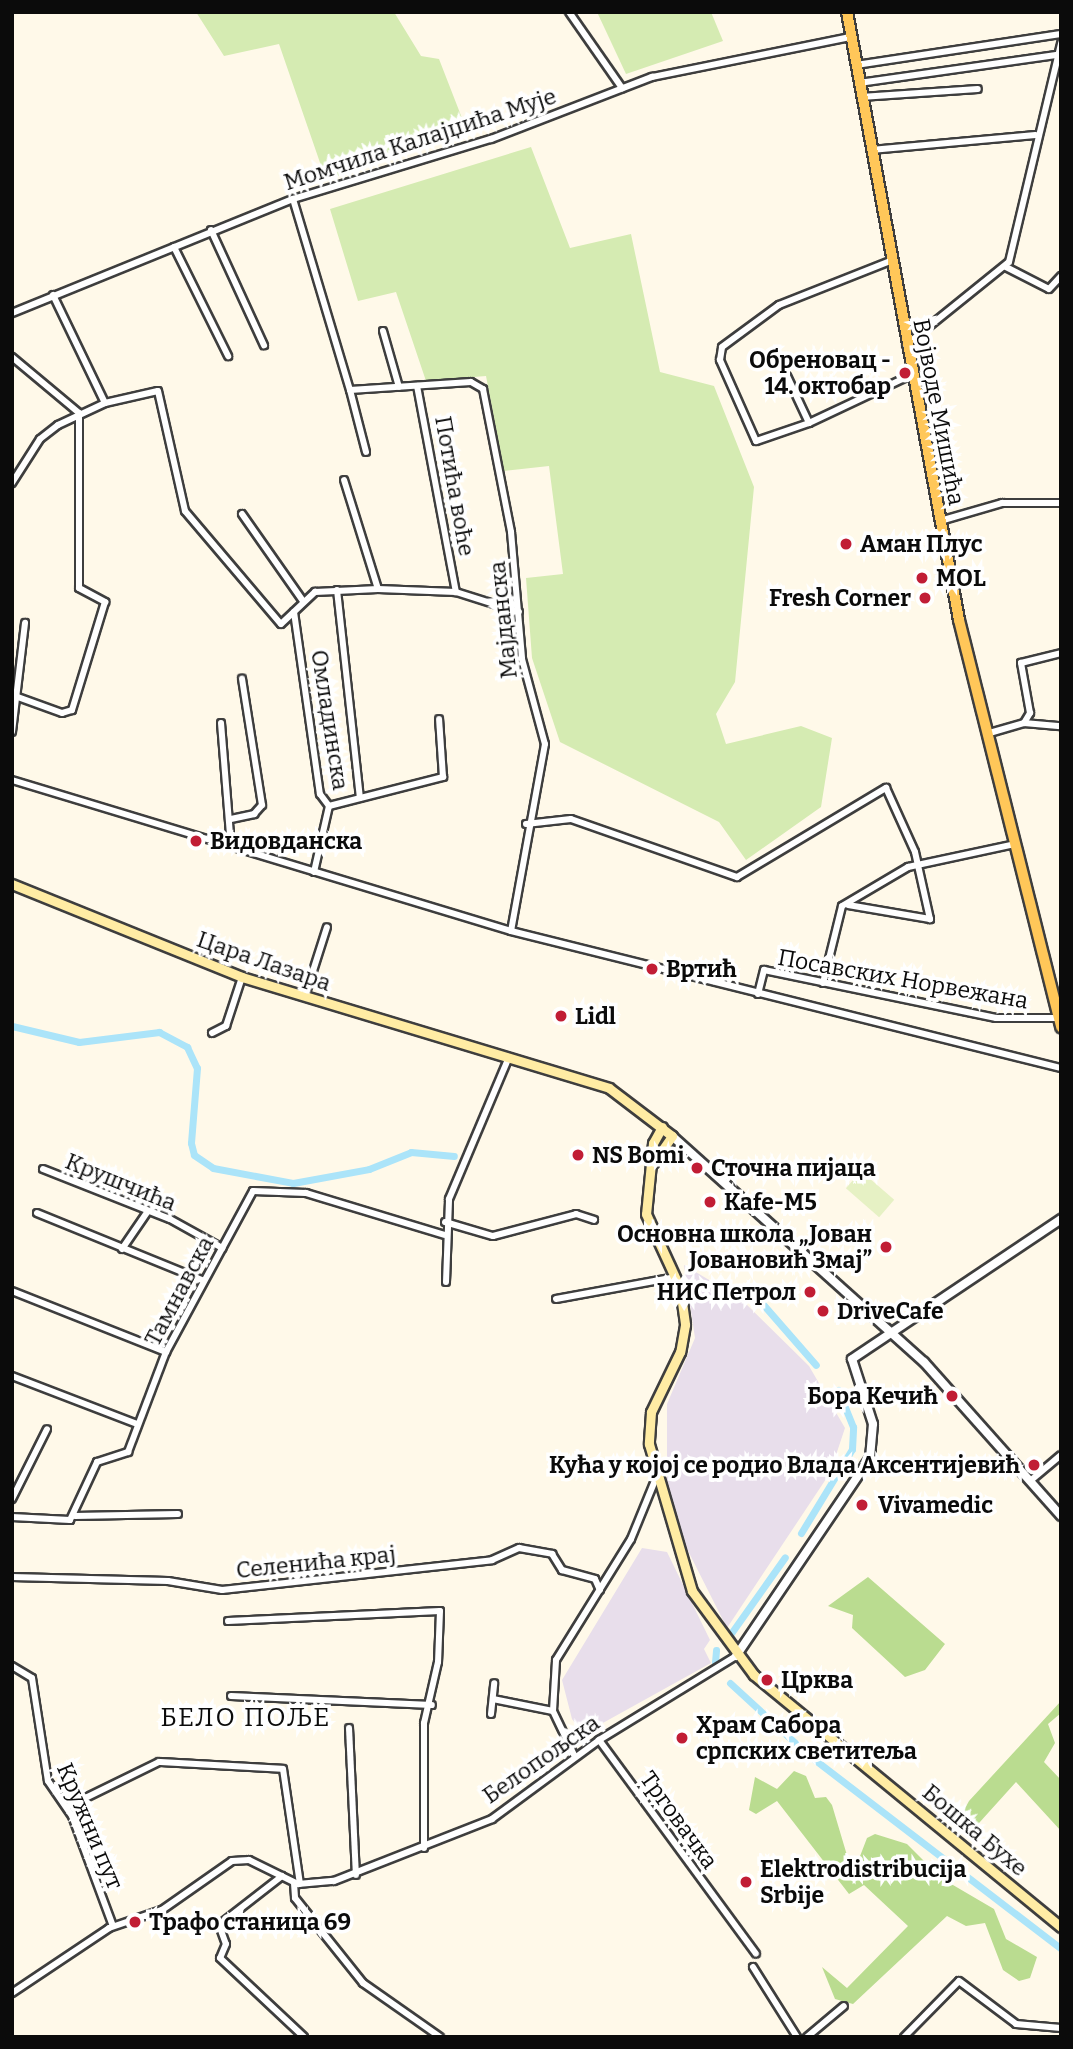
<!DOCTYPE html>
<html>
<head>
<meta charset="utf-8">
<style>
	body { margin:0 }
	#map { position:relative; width:1073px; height:2049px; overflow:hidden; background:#fff9e9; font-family:Bitter,serif }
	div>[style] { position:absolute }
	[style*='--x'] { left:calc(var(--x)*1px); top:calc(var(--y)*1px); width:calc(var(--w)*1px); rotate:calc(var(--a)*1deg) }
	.industrial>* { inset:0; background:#e8deeb }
	.green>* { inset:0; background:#d5ebb2 }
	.forest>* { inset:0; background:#badc90 }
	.pitch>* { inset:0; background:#e6f1c4; transform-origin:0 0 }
	.canal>* { height:7px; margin:-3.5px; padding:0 3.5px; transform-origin:3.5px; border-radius:3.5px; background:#abe4f9 }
	.roads { filter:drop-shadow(2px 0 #3e3e3e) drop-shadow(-2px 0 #3e3e3e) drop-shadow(0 2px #3e3e3e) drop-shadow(0 -2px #3e3e3e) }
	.minor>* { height:6px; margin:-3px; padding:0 3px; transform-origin:3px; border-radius:3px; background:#fff }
	.tertiary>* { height:8px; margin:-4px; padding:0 4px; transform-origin:4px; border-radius:4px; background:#fff }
	.secondary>* { height:9px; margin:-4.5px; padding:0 4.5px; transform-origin:4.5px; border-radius:4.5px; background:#ffeca4 }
	.primary>* { height:10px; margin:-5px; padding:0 5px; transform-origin:5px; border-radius:5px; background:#ffc759 }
	.dots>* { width:19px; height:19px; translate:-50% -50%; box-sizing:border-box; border:4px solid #fff; border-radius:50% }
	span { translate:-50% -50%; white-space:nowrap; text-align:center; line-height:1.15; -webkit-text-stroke:7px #fff; paint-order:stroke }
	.street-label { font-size:23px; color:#0b0b0b }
	.poi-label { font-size:23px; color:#0b0b0b; font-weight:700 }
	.right { translate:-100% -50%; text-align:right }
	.left { translate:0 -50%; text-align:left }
	.quarter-label { font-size:26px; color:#0b0b0b; letter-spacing:2px }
	.frame { position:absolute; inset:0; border:14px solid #0b0b0b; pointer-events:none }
</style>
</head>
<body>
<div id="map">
	<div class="industrial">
		<div style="clip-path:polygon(684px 1265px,741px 1299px,809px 1366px,845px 1428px,830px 1473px,727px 1628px,682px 1539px,667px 1484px,667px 1404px,695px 1338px)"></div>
		<div style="clip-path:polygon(642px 1548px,667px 1552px,710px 1640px,704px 1649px,711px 1663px,583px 1734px,572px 1719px,562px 1680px)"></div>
	</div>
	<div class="green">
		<div style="clip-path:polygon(196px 12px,394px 12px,421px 56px,439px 59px,467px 131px,326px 180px,279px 44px,224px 56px)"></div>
		<div style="clip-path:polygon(597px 12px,711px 12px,723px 41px,626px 74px)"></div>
		<div style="clip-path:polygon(531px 147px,570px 248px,631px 234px,660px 372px,714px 386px,754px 487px,735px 682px,716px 714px,726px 744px,801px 726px,832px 738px,821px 807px,746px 860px,719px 822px,560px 742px,532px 658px,526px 578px,563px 574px,549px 466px,504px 471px,486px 376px,426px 381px,396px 292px,358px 301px,330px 209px)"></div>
	</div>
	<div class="forest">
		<div style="clip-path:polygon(868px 1577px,945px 1644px,925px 1670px,905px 1677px,852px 1628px,853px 1615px,828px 1606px)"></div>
		<div style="clip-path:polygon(1061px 1701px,1061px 1713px,1048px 1724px,1055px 1743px,1044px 1762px,1061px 1780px,1061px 1831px,1016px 1782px,970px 1833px,958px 1821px,969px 1801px)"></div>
		<div style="clip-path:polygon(794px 1771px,806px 1776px,815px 1798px,826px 1797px,832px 1805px,849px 1862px,857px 1864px,867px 1838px,875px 1834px,907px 1844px,941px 1878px,994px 1909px,1006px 1939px,1037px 1957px,1030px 1978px,1019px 1981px,1003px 1970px,985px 1923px,966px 1926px,947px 1916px,853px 2004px,835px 1999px,822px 1967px,847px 1988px,908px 1926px,864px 1885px,849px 1894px,777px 1801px,756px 1814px,749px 1810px,755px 1777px,777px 1789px)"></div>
	</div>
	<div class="pitch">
		<div style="left:861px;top:1171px;width:44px;height:23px;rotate:41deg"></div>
	</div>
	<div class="canal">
		<div style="--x:12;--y:1026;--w:69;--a:13.4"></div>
		<div style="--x:79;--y:1042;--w:81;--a:-7.1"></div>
		<div style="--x:159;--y:1032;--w:32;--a:28"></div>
		<div style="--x:187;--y:1047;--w:23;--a:65"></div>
		<div style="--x:197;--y:1068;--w:75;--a:94.6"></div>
		<div style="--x:191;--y:1143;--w:12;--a:76"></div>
		<div style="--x:194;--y:1155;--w:23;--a:34"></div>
		<div style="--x:213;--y:1168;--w:81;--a:10.6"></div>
		<div style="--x:293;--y:1183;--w:77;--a:-10.4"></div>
		<div style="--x:369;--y:1169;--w:45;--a:-22"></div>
		<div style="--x:411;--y:1152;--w:43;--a:5.3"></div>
		<div style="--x:754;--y:1294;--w:94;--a:48.9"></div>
		<div style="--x:801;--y:1533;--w:98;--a:-58.7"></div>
		<div style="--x:852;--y:1449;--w:22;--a:-87"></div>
		<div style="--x:853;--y:1427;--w:40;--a:-112"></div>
		<div style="--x:727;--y:1639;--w:100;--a:-54.7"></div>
		<div style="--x:715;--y:1662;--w:12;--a:-85"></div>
		<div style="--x:730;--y:1683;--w:103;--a:42.6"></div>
		<div style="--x:806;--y:1753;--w:322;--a:37.5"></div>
	</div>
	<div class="roads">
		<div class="minor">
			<div style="--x:569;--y:12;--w:93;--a:55.1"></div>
			<div style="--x:856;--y:65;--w:207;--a:-8.6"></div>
			<div style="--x:859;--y:83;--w:199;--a:-8.1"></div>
			<div style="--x:861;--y:97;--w:117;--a:-3.9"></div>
			<div style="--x:871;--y:150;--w:165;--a:-5.2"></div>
			<div style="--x:293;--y:199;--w:199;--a:73.4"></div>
			<div style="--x:350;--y:390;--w:121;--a:-3.8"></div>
			<div style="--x:471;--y:382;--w:14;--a:30"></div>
			<div style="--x:483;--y:389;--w:146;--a:78.9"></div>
			<div style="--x:511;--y:532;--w:127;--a:85"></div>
			<div style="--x:522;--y:659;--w:88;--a:74.9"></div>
			<div style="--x:545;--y:744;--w:190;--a:100.3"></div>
			<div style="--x:211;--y:230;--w:127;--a:65.3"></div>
			<div style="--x:174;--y:247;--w:122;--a:63.6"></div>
			<div style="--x:1006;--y:267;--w:48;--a:27.1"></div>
			<div style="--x:1049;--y:289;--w:18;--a:-47"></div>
			<div style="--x:53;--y:295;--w:120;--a:64.3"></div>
			<div style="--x:12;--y:313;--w:303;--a:-22.1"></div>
			<div style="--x:293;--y:199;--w:207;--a:-16.9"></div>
			<div style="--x:491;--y:139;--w:173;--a:-21.1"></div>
			<div style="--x:652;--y:77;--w:203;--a:-11.4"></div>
			<div style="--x:383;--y:331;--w:58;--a:74.1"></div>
			<div style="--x:906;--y:345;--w:132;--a:-38.9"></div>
			<div style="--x:1009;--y:262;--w:225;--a:-76.6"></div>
			<div style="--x:12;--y:357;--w:87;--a:39.9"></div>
			<div style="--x:79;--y:413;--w:175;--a:90"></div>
			<div style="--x:79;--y:588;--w:30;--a:28"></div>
			<div style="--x:105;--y:602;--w:113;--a:107"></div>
			<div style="--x:72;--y:710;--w:10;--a:163"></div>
			<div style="--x:62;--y:713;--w:50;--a:-160.1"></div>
			<div style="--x:787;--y:376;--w:52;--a:64.9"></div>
			<div style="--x:809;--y:423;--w:113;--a:-25.2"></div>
			<div style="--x:417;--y:386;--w:210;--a:79.3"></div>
			<div style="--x:350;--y:390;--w:64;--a:75.5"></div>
			<div style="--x:809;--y:423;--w:56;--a:161.2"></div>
			<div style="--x:756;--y:441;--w:89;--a:-114"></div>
			<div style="--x:720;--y:360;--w:13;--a:-81"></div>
			<div style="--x:722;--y:347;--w:71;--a:-36.4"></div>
			<div style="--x:779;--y:305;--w:119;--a:-21.6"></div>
			<div style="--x:12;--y:483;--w:52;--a:-57.5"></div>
			<div style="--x:40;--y:439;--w:23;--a:-38"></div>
			<div style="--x:58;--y:425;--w:52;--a:-25.1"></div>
			<div style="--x:105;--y:403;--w:54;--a:-12.8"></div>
			<div style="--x:158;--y:391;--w:123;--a:77.3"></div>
			<div style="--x:185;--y:511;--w:148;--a:49.7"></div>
			<div style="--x:281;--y:624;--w:47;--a:-43.3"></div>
			<div style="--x:315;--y:592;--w:63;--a:-2.7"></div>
			<div style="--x:378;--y:589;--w:114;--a:-107.3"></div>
			<div style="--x:242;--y:514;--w:106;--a:55"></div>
			<div style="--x:940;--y:521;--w:65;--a:-16.2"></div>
			<div style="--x:1002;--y:503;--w:59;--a:0"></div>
			<div style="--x:378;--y:589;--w:78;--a:2.2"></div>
			<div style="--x:456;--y:592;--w:66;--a:17.6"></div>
			<div style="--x:337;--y:590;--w:209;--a:83.7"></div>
			<div style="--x:294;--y:612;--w:184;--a:81.9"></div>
			<div style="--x:320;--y:794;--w:15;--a:53"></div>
			<div style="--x:221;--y:723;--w:124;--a:85.4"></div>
			<div style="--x:1024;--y:723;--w:12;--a:-59"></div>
			<div style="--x:1030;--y:713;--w:51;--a:-100.2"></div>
			<div style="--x:1021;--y:663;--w:41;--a:-14"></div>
			<div style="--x:12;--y:732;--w:110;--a:-83.2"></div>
			<div style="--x:986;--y:734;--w:40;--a:-16"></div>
			<div style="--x:1024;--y:723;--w:37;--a:5"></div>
			<div style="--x:12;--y:780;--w:521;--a:16.84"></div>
			<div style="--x:511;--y:931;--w:567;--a:13.99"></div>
			<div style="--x:329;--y:806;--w:118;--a:-14.3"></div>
			<div style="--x:443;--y:777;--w:58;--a:-93.9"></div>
			<div style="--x:231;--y:819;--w:24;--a:-12"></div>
			<div style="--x:254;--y:814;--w:12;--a:-48"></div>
			<div style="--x:262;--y:805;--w:128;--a:-99"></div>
			<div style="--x:526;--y:824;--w:45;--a:-6.3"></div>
			<div style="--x:571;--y:819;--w:176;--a:19.3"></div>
			<div style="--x:737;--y:877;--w:174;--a:-30.9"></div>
			<div style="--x:886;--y:788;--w:70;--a:65.6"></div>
			<div style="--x:915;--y:852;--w:69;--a:77.4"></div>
			<div style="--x:930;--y:919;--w:83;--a:-170.3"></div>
			<div style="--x:314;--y:872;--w:68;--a:-77.2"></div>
			<div style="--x:823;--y:983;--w:79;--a:-76.1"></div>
			<div style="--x:842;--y:906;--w:77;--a:-30.6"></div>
			<div style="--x:908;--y:867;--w:109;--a:-12.1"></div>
			<div style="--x:758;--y:994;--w:25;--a:-76"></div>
			<div style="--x:764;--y:970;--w:237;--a:11.7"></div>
			<div style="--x:996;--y:1018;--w:63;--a:0"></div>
			<div style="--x:305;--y:996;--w:72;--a:-72.3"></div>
			<div style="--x:212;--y:1033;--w:16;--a:-27"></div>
			<div style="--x:226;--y:1026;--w:52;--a:-71.9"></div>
			<div style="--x:43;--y:1169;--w:136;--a:21.5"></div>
			<div style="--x:170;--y:1219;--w:60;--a:29.1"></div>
			<div style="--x:37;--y:1213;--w:178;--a:22.1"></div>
			<div style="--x:445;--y:1222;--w:50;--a:16.3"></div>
			<div style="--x:493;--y:1236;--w:86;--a:-14.8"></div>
			<div style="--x:576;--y:1214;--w:19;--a:18"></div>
			<div style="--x:122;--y:1249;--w:46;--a:-55.6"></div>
			<div style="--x:446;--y:1282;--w:83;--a:-87.9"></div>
			<div style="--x:449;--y:1199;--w:154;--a:-67.1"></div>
			<div style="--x:12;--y:1291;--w:166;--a:21.6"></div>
			<div style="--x:556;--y:1299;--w:122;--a:-10.4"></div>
			<div style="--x:12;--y:1376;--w:134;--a:21"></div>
			<div style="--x:1030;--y:1481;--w:40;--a:-40"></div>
			<div style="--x:12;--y:1499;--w:78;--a:-63.4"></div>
			<div style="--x:75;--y:1516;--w:103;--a:-1.1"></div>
			<div style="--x:12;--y:1517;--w:58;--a:3"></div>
			<div style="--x:70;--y:1520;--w:64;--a:-65"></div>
			<div style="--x:97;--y:1462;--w:33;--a:-18"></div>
			<div style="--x:128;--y:1452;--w:107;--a:-69.2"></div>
			<div style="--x:166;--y:1352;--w:183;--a:-61.6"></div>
			<div style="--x:253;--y:1191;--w:53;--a:2.2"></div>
			<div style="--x:306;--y:1193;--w:145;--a:16.8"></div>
			<div style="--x:12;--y:1577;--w:156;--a:1.5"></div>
			<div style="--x:168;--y:1581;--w:55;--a:9.5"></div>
			<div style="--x:222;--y:1590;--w:272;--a:-6.3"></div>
			<div style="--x:492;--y:1560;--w:30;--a:-24"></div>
			<div style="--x:519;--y:1548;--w:34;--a:10"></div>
			<div style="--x:552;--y:1554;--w:19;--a:58"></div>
			<div style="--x:562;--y:1570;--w:34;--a:15"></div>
			<div style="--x:595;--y:1579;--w:12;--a:66"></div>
			<div style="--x:228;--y:1621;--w:212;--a:-2.7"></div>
			<div style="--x:440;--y:1611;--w:51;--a:92.2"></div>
			<div style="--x:438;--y:1662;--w:63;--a:102.9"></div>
			<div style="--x:424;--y:1723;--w:125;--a:90"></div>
			<div style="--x:12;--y:1666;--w:23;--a:31"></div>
			<div style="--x:32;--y:1678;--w:104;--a:81.2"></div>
			<div style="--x:48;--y:1781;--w:42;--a:55.6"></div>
			<div style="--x:72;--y:1816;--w:117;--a:69.6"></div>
			<div style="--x:231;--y:1696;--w:201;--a:2.6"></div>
			<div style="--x:493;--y:1699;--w:61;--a:11.3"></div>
			<div style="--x:491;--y:1714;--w:31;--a:-84"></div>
			<div style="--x:349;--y:1728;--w:147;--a:87.3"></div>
			<div style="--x:599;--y:1740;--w:265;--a:53.7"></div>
			<div style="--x:575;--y:1757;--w:51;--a:-115.6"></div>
			<div style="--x:553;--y:1711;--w:51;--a:-86.6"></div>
			<div style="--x:556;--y:1660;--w:142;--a:-58.2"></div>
			<div style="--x:631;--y:1539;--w:66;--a:-67.7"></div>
			<div style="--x:67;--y:1807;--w:102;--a:-26.1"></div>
			<div style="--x:159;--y:1762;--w:124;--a:3.2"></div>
			<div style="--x:283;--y:1769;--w:116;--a:81.6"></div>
			<div style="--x:282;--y:1876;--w:80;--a:142.1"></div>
			<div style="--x:219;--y:1925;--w:20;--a:70"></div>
			<div style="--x:226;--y:1944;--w:15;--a:113"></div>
			<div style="--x:220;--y:1958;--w:115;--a:43.2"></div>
			<div style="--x:294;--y:1883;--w:15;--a:86"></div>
			<div style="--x:295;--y:1898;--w:109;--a:51.3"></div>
			<div style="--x:363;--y:1983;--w:94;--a:35"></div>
			<div style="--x:753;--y:1967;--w:83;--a:57.8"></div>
			<div style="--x:12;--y:1993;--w:117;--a:-33.8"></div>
			<div style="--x:109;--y:1928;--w:56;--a:-18.8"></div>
			<div style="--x:162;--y:1910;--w:85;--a:-35"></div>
			<div style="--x:232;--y:1861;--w:17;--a:-3"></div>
			<div style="--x:249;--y:1860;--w:55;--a:26.1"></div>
			<div style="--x:298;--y:1884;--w:36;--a:-5"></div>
			<div style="--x:334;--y:1881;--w:170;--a:-21.4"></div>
			<div style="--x:492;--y:1819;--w:133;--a:-36.4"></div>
			<div style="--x:599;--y:1740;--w:161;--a:-31.5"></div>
			<div style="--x:807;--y:2037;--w:48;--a:-40"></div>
			<div style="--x:904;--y:2037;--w:78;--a:-45.5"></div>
			<div style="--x:959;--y:1981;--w:71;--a:37"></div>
			<div style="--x:1016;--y:2024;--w:45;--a:5.1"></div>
		</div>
		<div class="tertiary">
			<div style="--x:672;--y:1136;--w:338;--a:41.9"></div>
			<div style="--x:924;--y:1362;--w:206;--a:48.3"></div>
			<div style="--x:736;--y:1656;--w:239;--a:-55.9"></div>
			<div style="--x:870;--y:1458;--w:34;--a:-85"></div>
			<div style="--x:873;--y:1424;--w:68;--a:-107.9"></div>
			<div style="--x:852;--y:1359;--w:252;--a:-33.8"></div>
		</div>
		<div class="secondary">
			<div style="--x:12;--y:884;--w:248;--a:22"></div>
			<div style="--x:242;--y:977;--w:383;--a:16.8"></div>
			<div style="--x:609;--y:1088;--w:79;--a:37.3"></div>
			<div style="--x:672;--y:1136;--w:33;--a:125"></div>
			<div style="--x:662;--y:1127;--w:18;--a:119"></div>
			<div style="--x:653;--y:1143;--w:71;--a:95.6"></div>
			<div style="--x:646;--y:1214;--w:81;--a:65.3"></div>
			<div style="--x:680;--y:1288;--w:37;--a:82"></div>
			<div style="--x:685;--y:1325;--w:27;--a:100"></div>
			<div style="--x:680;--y:1352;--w:67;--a:115.8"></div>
			<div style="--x:651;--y:1412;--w:32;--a:94"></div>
			<div style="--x:649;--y:1444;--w:153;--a:73.7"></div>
			<div style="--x:692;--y:1591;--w:104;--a:53.6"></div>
			<div style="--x:754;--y:1675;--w:397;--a:39.4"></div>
		</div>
		<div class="primary">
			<div style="--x:847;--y:12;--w:618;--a:79.56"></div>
			<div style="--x:959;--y:620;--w:420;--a:75.9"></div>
		</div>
	</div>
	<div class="dots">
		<div style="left:905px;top:373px;background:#c11d35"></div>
		<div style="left:846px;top:544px;background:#c11d35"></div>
		<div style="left:922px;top:578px;background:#c11d35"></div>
		<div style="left:925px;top:598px;background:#c11d35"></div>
		<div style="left:196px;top:841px;background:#c11d35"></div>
		<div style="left:652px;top:969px;background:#c11d35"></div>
		<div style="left:561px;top:1016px;background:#c11d35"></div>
		<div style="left:578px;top:1155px;background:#c11d35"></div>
		<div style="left:697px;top:1168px;background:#c11d35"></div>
		<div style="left:710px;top:1202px;background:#c11d35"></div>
		<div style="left:886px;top:1247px;background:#c11d35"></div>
		<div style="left:810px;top:1292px;background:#c11d35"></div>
		<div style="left:823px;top:1311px;background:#c11d35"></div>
		<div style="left:952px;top:1396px;background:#c11d35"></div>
		<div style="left:1034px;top:1465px;background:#c11d35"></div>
		<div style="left:862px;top:1505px;background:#c11d35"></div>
		<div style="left:767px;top:1680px;background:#c11d35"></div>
		<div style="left:682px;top:1738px;background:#c11d35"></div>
		<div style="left:746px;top:1882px;background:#c11d35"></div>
		<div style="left:135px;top:1922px;background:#c11d35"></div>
	</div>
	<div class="street-label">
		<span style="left:420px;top:139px;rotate:-18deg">Момчила Калајџића Мује</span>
		<span style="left:939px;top:412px;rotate:79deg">Војводе Мишића</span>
		<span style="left:455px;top:486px;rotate:80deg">Потића воће</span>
		<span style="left:503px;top:620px;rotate:-96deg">Мајданска</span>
		<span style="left:330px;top:720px;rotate:81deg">Омладинска</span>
		<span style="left:264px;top:961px;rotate:19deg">Цара Лазара</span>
		<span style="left:903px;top:979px;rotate:10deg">Посавских Норвежана</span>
		<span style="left:121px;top:1182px;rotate:22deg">Крушчића</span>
		<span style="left:179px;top:1291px;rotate:-62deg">Тамнавска</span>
		<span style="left:316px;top:1562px;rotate:-6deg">Селенића крај</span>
		<span style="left:541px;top:1759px;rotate:-35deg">Белопољска</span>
		<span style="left:679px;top:1820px;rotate:54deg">Трговачка</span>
		<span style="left:90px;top:1826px;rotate:67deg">Кружни пут</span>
		<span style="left:975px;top:1830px;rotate:40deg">Бошка Бухе</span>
	</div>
	<div class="poi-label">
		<span class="right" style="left:891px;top:373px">Обреновац -<br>14. октобар</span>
		<span class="left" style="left:860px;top:544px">Аман Плус</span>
		<span class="left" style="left:936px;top:578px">MOL</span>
		<span class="right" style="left:911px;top:598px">Fresh Corner</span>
		<span class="left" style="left:210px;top:841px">Видовданска</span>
		<span class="left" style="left:666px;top:969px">Вртић</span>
		<span class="left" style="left:575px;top:1016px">Lidl</span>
		<span class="left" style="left:592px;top:1155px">NS Bomi</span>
		<span class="left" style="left:711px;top:1168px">Сточна пијаца</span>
		<span class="left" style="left:724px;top:1202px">Kafe-M5</span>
		<span class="right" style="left:872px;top:1247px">Основна школа „Јован<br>Јовановић Змај”</span>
		<span class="right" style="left:796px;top:1292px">НИС Петрол</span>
		<span class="left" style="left:837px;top:1311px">DriveCafe</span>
		<span class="right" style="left:938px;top:1396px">Бора Кечић</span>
		<span class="right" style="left:1020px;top:1465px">Кућа у којој се родио Влада Аксентијевић</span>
		<span class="left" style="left:878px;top:1505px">Vivamedic</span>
		<span class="left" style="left:781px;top:1680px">Црква</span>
		<span class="left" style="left:696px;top:1738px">Храм Сабора<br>српских светитеља</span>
		<span class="left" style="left:760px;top:1882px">Elektrodistribucija<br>Srbije</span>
		<span class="left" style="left:149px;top:1922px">Трафо станица 69</span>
	</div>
	<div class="quarter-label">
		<span style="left:246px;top:1718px">БЕЛО ПОЉЕ</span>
	</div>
	<div class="frame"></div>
</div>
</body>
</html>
